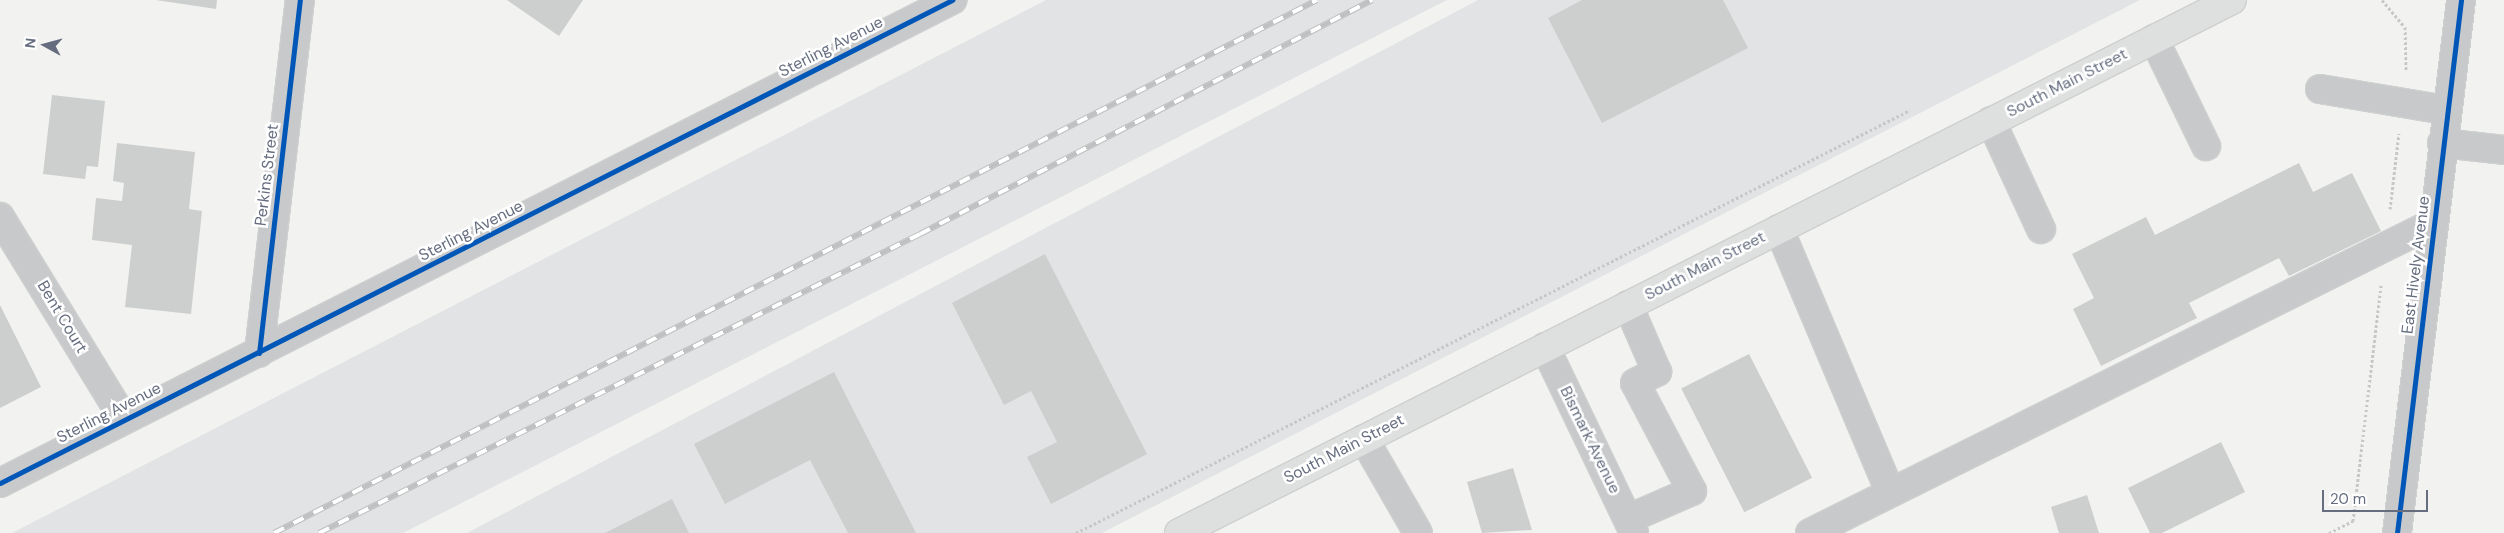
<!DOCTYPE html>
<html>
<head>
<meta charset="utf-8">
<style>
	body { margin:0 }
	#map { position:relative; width:2504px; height:533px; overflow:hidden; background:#f2f3f1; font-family:"DM Sans",sans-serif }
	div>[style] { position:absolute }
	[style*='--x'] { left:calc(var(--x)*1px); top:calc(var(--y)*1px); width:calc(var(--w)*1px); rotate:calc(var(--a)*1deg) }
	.built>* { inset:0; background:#e2e3e4 }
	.building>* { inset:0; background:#cdcece; transform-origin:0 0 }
	.path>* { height:3px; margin-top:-1.5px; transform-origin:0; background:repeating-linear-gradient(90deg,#c7c7c7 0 2.5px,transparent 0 5px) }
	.roads { filter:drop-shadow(1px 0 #cecfcf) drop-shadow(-1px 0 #cecfcf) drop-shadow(0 1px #cecfcf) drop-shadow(0 -1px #cecfcf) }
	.minor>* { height:28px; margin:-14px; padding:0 14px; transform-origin:14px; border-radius:14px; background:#c8c9cb }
	.major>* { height:28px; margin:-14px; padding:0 14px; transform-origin:14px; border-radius:14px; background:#dedfdf }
	.rail>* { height:5.5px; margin-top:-2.75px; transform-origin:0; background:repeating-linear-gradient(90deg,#fff 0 11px,#bfc0c1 0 22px); box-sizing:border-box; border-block:1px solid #bfc0c1 }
	.cycleway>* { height:5px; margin:-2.5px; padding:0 2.5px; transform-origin:2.5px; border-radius:2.5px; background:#0057b8 }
	span { translate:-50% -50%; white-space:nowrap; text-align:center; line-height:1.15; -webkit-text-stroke:5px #fff; paint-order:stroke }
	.street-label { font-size:16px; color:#656d7f }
	.north { position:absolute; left:20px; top:20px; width:50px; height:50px; -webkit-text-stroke:4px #fff; paint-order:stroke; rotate:277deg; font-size:14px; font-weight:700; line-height:20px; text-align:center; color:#656d7f }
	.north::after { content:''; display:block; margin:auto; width:18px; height:22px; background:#656d7f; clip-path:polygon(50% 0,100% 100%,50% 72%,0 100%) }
	.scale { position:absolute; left:2322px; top:490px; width:106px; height:22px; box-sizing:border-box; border:2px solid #656d7f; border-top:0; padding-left:6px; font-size:15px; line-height:18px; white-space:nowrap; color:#656d7f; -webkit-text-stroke:4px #fff; paint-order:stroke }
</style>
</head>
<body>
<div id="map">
	<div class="built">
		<div style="clip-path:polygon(1046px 0,1447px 0,403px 533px,12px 533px)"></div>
		<div style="clip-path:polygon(1478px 0,2140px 0,1102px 533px,467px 533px)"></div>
	</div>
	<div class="building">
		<div style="clip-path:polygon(156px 0,217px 0,216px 9px)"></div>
		<div style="clip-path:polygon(507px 0,583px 0,559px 36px)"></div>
		<div style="clip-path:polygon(1582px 0,1723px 0,1748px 48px,1602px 123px,1548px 18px)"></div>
		<div style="clip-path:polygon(52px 95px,105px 101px,98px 167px,87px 166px,85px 179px,43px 174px)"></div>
		<div style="clip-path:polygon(117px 143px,195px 152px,189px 209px,202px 211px,191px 314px,125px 307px,132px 245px,92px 240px,96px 198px,122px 201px,124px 183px,113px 181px)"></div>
		<div style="clip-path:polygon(2299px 163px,2313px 192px,2352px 173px,2381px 231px,2289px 276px,2279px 258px,2189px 303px,2197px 318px,2101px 366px,2073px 309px,2094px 298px,2072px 254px,2146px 217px,2155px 235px)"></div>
		<div style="clip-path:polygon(1045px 254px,1147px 454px,1051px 504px,1027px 457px,1057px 442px,1031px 391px,1004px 405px,952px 303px)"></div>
		<div style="clip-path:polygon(0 305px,41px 387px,0 408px)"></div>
		<div style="left:1749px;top:354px;width:139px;height:76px;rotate:63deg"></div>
		<div style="clip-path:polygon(834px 372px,916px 533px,848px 533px,810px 460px,725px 504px,694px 444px)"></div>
		<div style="clip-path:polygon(2221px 442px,2245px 492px,2162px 533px,2150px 533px,2128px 488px)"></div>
		<div style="clip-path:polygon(1513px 468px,1532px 530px,1482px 533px,1467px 482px)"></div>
		<div style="clip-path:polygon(2087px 495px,2099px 533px,2059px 533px,2051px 507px)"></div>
		<div style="clip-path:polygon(672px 499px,689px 533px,605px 533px)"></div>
	</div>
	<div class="path">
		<div style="--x:2382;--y:0;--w:35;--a:50"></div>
		<div style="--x:2405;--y:27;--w:43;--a:88.7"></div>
		<div style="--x:2390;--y:209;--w:76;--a:-83.2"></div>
		<div style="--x:1076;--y:533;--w:935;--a:-26.89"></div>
		<div style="--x:2329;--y:533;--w:27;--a:-27"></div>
		<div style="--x:2353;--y:521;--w:238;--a:-83.2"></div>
	</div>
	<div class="roads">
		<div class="minor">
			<div style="--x:2154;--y:39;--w:119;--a:64.1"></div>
			<div style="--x:2320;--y:89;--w:128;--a:9.5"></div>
			<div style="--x:1991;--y:121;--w:119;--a:65.2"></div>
			<div style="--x:2442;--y:143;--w:62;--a:6.4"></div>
			<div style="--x:0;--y:217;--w:236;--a:58.5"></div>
			<div style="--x:1779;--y:229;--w:285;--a:67.1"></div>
			<div style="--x:1545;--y:347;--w:206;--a:64.4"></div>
			<div style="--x:259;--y:353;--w:355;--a:-83.4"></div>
			<div style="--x:1364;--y:439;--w:108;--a:60.1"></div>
			<div style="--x:0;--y:483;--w:1068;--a:-26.9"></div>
			<div style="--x:1628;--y:519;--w:70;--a:-23.6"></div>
			<div style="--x:1692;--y:491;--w:122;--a:-117.8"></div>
			<div style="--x:1635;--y:383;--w:25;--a:-27"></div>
			<div style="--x:1657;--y:372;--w:73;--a:-113.4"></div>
			<div style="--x:1810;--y:533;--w:696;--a:-26.45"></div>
			<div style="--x:2397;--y:533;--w:537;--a:-83.15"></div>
		</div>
		<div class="major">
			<div style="--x:1179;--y:533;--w:1180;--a:-26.85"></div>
		</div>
	</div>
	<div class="rail">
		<div style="--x:274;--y:533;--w:1171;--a:-27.07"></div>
		<div style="--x:319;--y:533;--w:671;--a:-26.45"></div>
		<div style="--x:920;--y:234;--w:509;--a:-27.37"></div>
	</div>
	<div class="cycleway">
		<div style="--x:259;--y:353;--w:355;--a:-83.4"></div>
		<div style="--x:0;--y:483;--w:1068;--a:-26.9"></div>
		<div style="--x:2397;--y:533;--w:537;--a:-83.15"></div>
	</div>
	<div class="street-label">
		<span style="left:831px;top:47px;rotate:-27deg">Sterling Avenue</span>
		<span style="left:2067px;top:83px;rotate:-27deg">South Main Street</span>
		<span style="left:267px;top:175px;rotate:-83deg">Perkins Street</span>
		<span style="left:471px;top:231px;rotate:-27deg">Sterling Avenue</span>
		<span style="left:2416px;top:265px;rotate:-83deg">East Hively Avenue</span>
		<span style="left:1705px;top:266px;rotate:-27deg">South Main Street</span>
		<span style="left:62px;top:317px;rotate:59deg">Bent Court</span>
		<span style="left:109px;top:413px;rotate:-27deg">Sterling Avenue</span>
		<span style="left:1590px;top:440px;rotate:64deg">Bismark Avenue</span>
		<span style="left:1344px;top:449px;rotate:-27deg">South Main Street</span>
	</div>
	<div class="north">N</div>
	<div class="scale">20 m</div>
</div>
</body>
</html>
